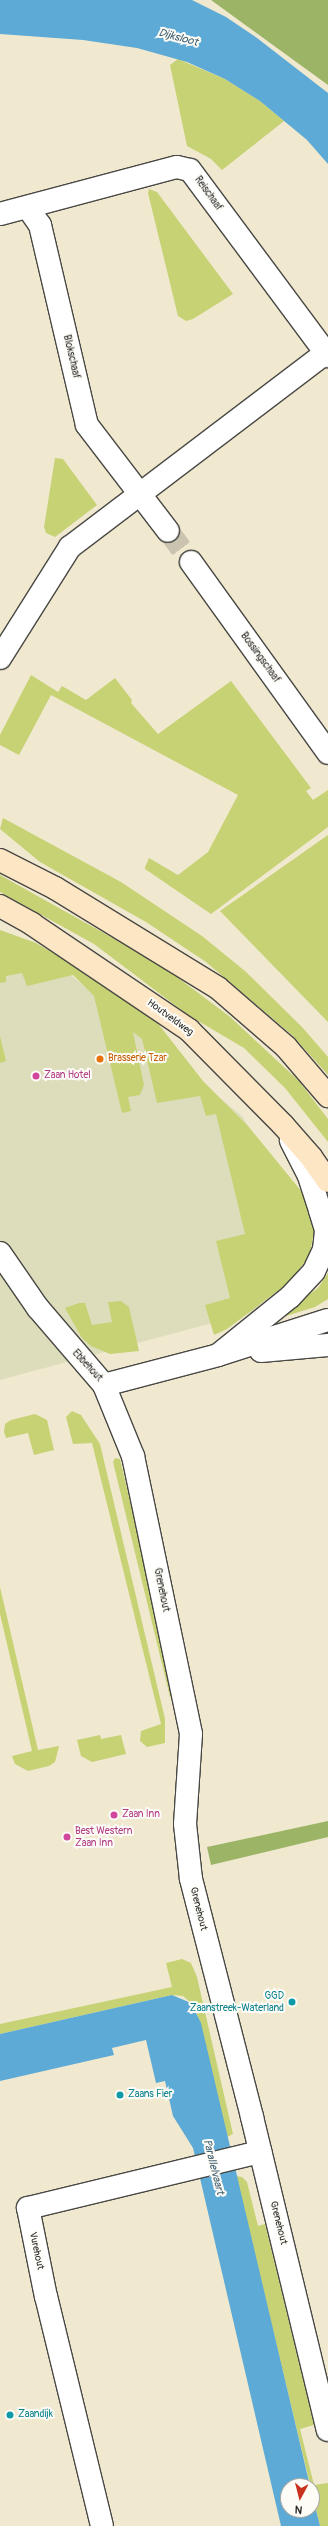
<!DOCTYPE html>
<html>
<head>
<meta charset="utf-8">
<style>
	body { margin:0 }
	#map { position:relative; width:328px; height:2526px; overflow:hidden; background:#f0e9d0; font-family:Pangolin,sans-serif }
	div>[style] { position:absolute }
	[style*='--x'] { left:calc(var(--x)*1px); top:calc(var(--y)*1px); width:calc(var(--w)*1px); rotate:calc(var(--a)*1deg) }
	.built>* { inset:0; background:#deddbb }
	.green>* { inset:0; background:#c6d274 }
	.forest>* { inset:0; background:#9cb466 }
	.water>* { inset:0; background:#5caad5 }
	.street-tunnel>* { height:22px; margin-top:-11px; transform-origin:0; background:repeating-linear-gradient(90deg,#c9c3af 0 22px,transparent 0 33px) }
	.roads { filter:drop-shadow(1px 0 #494844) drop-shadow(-1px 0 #494844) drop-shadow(0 1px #494844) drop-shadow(0 -1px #494844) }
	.street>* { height:22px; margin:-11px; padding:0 11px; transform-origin:11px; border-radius:11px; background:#fff }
	.secondary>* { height:22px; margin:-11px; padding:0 11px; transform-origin:11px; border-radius:11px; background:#fce6c4 }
	.dots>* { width:11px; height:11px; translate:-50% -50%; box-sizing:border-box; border:2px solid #fdfcf7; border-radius:50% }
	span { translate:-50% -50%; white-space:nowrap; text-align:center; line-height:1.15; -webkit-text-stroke:4px #fdfcf7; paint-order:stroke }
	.street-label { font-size:10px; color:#2b2b2b }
	.food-label { font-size:10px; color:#c56008 }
	.left { translate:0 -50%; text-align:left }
	.hotel-label { font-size:10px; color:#b23c85 }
	.culture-label { font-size:10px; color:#0d838f }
	.right { translate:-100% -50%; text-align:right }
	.water-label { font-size:11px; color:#3f5e6f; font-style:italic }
	.north { position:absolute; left:280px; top:2478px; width:40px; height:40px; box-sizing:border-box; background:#fdfcf7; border:1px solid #a9a8a5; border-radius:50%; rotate:187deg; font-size:11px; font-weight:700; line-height:16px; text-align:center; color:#2b2b2b }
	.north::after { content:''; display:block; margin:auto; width:14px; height:18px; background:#c8321e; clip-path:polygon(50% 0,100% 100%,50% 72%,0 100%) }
</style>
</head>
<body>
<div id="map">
	<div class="built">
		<div style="clip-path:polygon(0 935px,56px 963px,243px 1117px,297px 1215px,257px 1311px,0 1380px)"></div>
	</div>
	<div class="green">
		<div style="clip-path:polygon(178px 59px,225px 79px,260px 101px,284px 121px,222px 170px,211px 159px,187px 146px,170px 65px)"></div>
		<div style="clip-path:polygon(149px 189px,157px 192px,233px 294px,193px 319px,186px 321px,178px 316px,148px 193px)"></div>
		<div style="clip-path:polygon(55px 458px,63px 459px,97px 505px,55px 537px,46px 533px,44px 527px)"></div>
		<div style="clip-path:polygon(31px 675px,58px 692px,62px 686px,86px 700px,115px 678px,132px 700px,131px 703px,158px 734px,231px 681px,311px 788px,306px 791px,313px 800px,328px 790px,328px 827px,211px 914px,145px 869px,145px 867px,149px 858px,178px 875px,208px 852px,238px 795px,51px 695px,19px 755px,0 745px,0 735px)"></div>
		<div style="clip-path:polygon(3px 818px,121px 882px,202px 936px,245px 971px,302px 1027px,328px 1057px,328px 1075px,292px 1035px,206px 962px,146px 922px,40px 862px,0 829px)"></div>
		<div style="clip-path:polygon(328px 835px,328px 1022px,220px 911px)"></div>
		<div style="clip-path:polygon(0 875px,161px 965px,229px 1016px,298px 1080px,328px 1119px,328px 1142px,285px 1088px,244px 1048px,188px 1015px,94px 944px,0 892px)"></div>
		<div style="clip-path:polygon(0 930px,36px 943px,85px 972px,156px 1021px,203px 1081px,248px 1126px,306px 1197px,315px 1228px,309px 1257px,288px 1283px,227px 1329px,214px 1335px,205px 1305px,230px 1298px,216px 1241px,245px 1234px,216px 1114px,206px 1116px,200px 1096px,157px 1103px,142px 1039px,133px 1032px,144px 1085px,140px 1095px,128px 1097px,131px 1111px,122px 1113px,94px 996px,73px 975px,27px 986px,22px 973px,6px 976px,6px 982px,0 983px)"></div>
		<div style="clip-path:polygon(0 1036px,6px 1061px,0 1063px)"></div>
		<div style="clip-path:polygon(328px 1273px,328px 1299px,315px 1307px,273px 1320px,318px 1288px)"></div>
		<div style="clip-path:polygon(121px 1301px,129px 1307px,139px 1351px,110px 1354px,91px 1346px,82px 1338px,65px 1308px,79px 1303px,85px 1303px,92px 1325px,112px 1322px,108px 1302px)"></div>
		<div style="clip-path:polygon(72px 1411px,81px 1415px,100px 1444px,165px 1719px,165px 1743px,147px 1747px,140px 1741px,141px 1731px,161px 1724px,92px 1443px,73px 1444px,66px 1417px)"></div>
		<div style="clip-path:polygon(35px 1414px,47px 1420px,54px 1450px,34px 1455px,28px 1433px,6px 1438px,4px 1432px,5px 1424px,11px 1420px)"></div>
		<div style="clip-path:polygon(115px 1458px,120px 1459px,176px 1696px,170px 1697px,113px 1462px)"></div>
		<div style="clip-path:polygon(0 1587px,38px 1750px,59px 1746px,55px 1762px,49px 1766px,28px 1771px,15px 1764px,12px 1756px,32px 1751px,0 1614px)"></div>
		<div style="clip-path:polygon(100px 1735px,101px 1739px,121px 1735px,126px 1754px,92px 1762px,81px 1756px,77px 1740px)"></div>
		<div style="clip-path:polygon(182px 1959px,191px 1963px,197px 1977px,233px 2134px,227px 2137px,195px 2006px,183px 1996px,172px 1995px,0 2034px,0 2024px,172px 1987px,166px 1963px)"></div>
		<div style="clip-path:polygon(236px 2176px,242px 2177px,247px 2182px,258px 2226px,265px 2224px,314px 2425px,300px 2429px,314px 2485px,328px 2483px,328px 2526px,320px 2526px)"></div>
	</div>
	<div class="forest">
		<div style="clip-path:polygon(211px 0,328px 0,328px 85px)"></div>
		<div style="clip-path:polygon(328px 1821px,328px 1837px,211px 1865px,207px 1847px)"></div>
	</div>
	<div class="water">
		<div style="clip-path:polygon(0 0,192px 0,226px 17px,257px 38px,328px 93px,328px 164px,307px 140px,260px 101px,225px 79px,187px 62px,137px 48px,83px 40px,0 34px)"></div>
		<div style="clip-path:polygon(172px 1995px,191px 2003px,201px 2023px,310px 2486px,288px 2486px,288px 2510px,312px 2510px,312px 2494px,320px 2526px,281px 2526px,193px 2148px,173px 2116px,165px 2081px,156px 2083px,146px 2040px,112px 2048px,114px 2055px,0 2081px,0 2034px)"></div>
	</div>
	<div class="street-tunnel">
		<div style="--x:168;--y:531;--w:39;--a:53"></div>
	</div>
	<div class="roads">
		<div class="street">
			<div style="--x:28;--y:208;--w:21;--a:55"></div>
			<div style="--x:40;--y:225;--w:205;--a:76.8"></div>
			<div style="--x:87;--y:425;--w:133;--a:52.6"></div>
			<div style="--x:0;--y:214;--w:183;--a:-14.9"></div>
			<div style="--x:177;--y:167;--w:13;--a:13"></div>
			<div style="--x:190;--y:170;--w:232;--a:53.4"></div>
			<div style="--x:191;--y:562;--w:235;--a:54.3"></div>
			<div style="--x:0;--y:658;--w:131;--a:-57.8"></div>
			<div style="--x:70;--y:547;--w:321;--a:-37.2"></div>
			<div style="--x:0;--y:1253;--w:67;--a:55.4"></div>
			<div style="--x:38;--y:1308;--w:101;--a:49.4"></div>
			<div style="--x:104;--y:1385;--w:77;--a:67.8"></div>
			<div style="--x:133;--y:1456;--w:284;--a:78.2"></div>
			<div style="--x:191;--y:1734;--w:90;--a:93.8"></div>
			<div style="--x:185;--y:1824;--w:55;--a:83.8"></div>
			<div style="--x:191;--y:1879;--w:246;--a:75.6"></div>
			<div style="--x:252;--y:2117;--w:322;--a:76.4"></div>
			<div style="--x:261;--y:1351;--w:67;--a:-5.1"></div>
			<div style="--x:218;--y:1355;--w:92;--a:-38.9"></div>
			<div style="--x:290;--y:1297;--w:35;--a:-47"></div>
			<div style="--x:314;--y:1271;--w:23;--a:-65"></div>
			<div style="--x:324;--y:1250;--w:20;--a:-84"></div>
			<div style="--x:326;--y:1230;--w:21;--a:-107"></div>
			<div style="--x:320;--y:1210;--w:38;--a:-108"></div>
			<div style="--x:308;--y:1174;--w:38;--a:-117"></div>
			<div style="--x:104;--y:1385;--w:118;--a:-14.7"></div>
			<div style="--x:218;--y:1355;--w:115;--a:-17.7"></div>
			<div style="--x:102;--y:2526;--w:236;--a:-103.7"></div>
			<div style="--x:46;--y:2297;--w:91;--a:-101.4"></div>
			<div style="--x:28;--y:2208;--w:239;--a:-13.6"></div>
		</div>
		<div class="secondary">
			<div style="--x:0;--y:860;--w:62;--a:27"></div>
			<div style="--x:55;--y:888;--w:191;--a:31.5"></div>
			<div style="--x:218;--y:988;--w:90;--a:40.9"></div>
			<div style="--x:286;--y:1047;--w:65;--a:49.4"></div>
			<div style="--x:0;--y:906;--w:37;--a:29"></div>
			<div style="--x:32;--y:924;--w:189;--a:34"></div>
			<div style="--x:189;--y:1030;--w:134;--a:45.3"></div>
			<div style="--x:283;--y:1125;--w:43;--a:48.8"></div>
			<div style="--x:311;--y:1157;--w:29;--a:55"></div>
		</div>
	</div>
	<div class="dots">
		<div style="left:100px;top:1059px;background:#e8710a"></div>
		<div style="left:36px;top:1076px;background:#d1479c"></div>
		<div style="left:114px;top:1815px;background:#d1479c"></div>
		<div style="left:67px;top:1837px;background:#d1479c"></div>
		<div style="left:292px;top:2002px;background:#0f9aa8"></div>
		<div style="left:120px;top:2095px;background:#0f9aa8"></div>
		<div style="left:10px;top:2415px;background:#0f9aa8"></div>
	</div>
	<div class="street-label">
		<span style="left:208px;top:194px;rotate:54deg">Reischaaf</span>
		<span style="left:71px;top:357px;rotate:77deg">Blokschaaf</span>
		<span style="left:260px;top:658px;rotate:54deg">Bossingschaaf</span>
		<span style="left:170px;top:1018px;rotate:36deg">Houtveldweg</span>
		<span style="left:87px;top:1366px;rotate:47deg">Ebbehout</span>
		<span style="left:161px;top:1590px;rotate:78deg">Grenehout</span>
		<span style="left:198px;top:1909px;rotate:76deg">Grenehout</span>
		<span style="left:278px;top:2223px;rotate:76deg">Grenehout</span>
		<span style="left:36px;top:2251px;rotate:78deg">Vurehout</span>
	</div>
	<div class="food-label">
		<span class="left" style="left:108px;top:1059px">Brasserie Tzar</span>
	</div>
	<div class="hotel-label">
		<span class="left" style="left:44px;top:1076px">Zaan Hotel</span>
		<span class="left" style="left:122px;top:1815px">Zaan Inn</span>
		<span class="left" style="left:75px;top:1837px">Best Western<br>Zaan Inn</span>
	</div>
	<div class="culture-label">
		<span class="right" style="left:284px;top:2002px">GGD<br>Zaanstreek-Waterland</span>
		<span class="left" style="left:128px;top:2095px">Zaans Fier</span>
		<span class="left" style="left:18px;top:2415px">Zaandijk</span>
	</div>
	<div class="water-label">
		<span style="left:178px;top:38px;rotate:15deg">Dijksloot</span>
		<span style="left:213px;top:2167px;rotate:76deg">Parallelvaart</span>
	</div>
	<div class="north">N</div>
</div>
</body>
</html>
